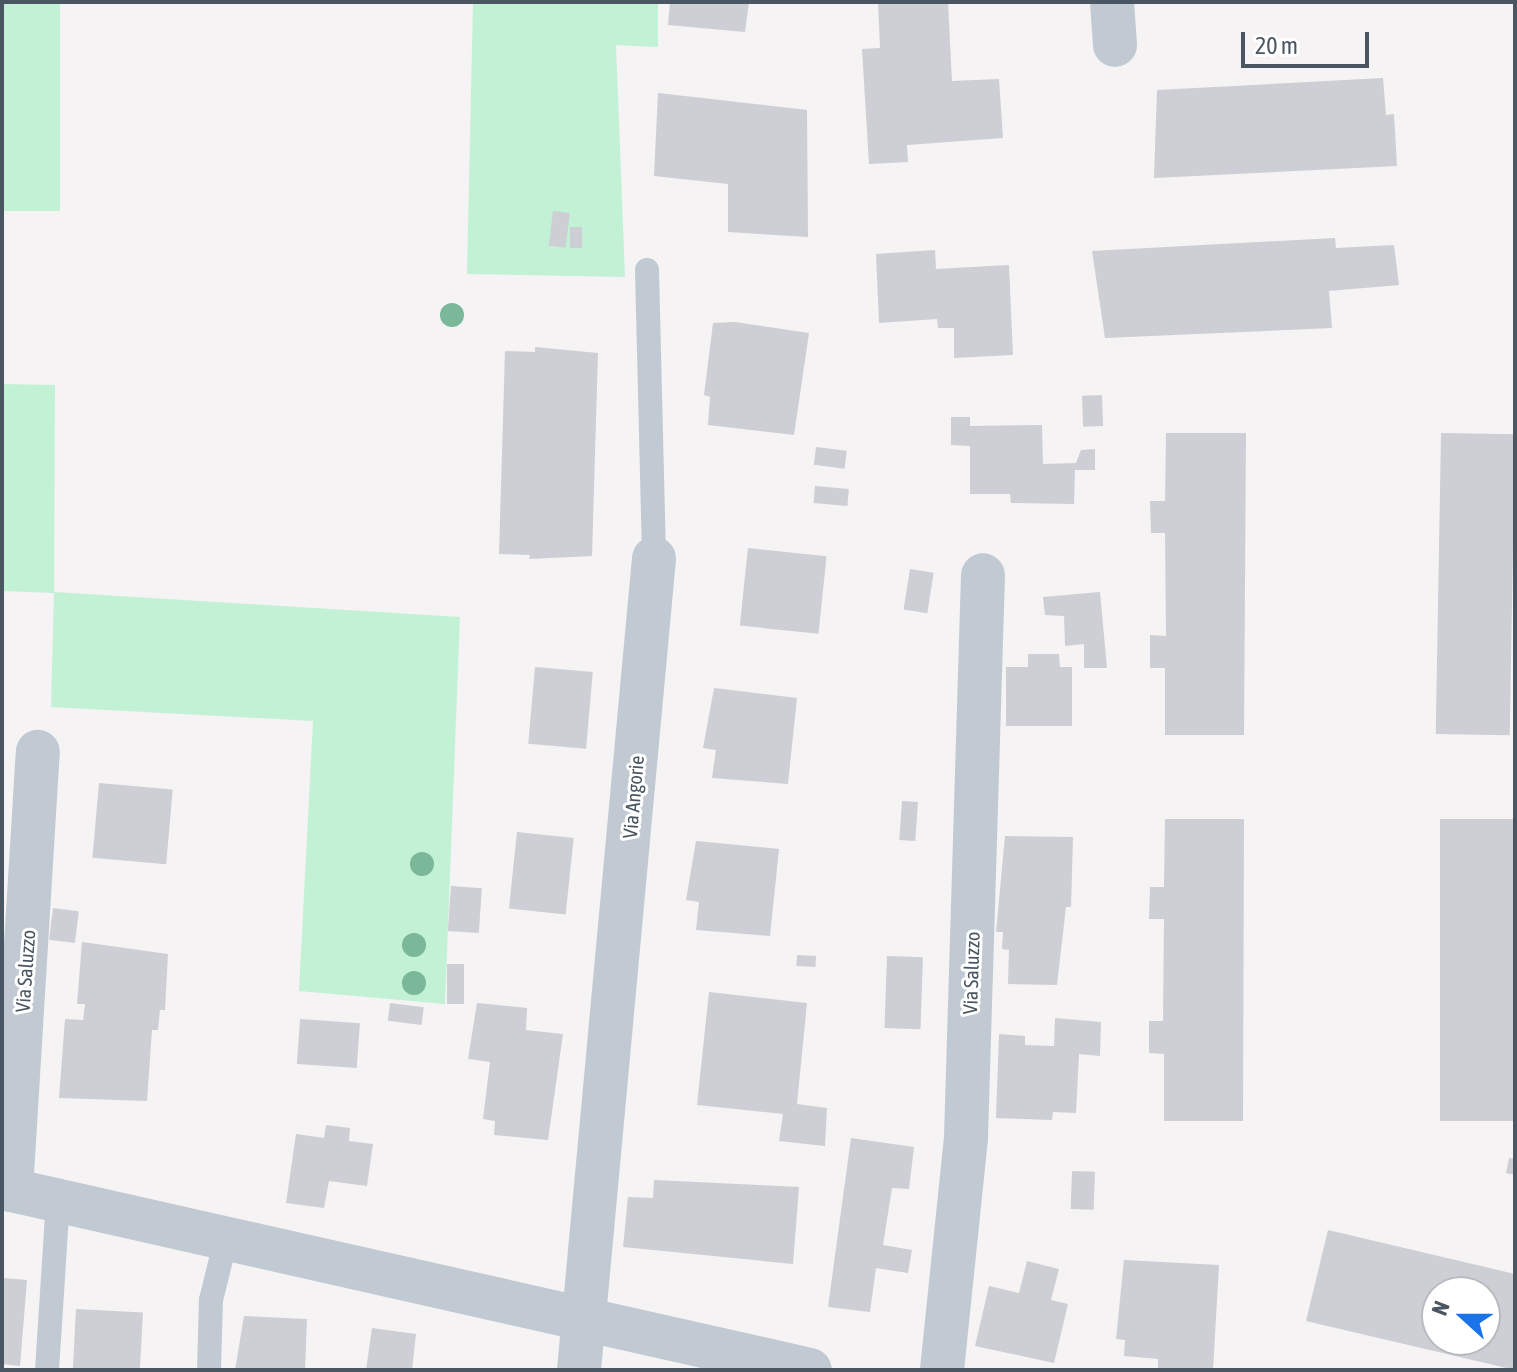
<!DOCTYPE html>
<html>
<head>
<meta charset="utf-8">
<style>
	body { margin:0 }
	#map { position:relative; width:1517px; height:1372px; overflow:hidden; background:#f5f3f3; font-family:"Asap Condensed",sans-serif }
	div>[style] { position:absolute }
	[style*='--x'] { left:calc(var(--x)*1px); top:calc(var(--y)*1px); width:calc(var(--w)*1px); rotate:calc(var(--a)*1deg) }
	.green>* { inset:0; background:#c3f1d5; transform-origin:0 0 }
	.building>* { inset:0; background:#cdcfd5; transform-origin:0 0 }
	.service>* { height:24px; margin:-12px; padding:0 12px; transform-origin:12px; border-radius:12px; background:#c1cad2 }
	.minor>* { height:44px; margin:-22px; padding:0 22px; transform-origin:22px; border-radius:22px; background:#c1cad2 }
	.trees>* { width:24px; height:24px; margin:-12px; border-radius:50%; background:#7bb799 }
	span { translate:-50% -50%; white-space:nowrap; text-align:center; line-height:1.15; -webkit-text-stroke:6px #fff; paint-order:stroke }
	.street-label { font-size:20px; color:#4a5661 }
	.frame { position:absolute; inset:0; border:4px solid #4a5661; pointer-events:none }
	.north { position:absolute; left:1421px; top:1276px; width:80px; height:80px; box-sizing:border-box; background:#fff; border:2px solid #b7bbc0; border-radius:50%; rotate:291deg; font-size:22px; font-weight:700; line-height:32px; text-align:center; color:#4a5661 }
	.north::after { content:''; display:block; margin:auto; width:28px; height:36px; background:#1a73e8; clip-path:polygon(50% 0,100% 100%,50% 72%,0 100%) }
	.scale { position:absolute; left:1241px; top:32px; width:128px; height:36px; box-sizing:border-box; border:4px solid #4a5661; border-top:0; padding-left:10px; font-size:24px; line-height:28px; white-space:nowrap; color:#4a5661; -webkit-text-stroke:6px #fff; paint-order:stroke }
</style>
</head>
<body>
<div id="map">
	<div class="green">
		<div style="left:2px;top:2px;width:58px;height:209px"></div>
		<div style="clip-path:polygon(473px 2px,658px 2px,658px 47px,616px 45px,625px 277px,467px 274px)"></div>
		<div style="clip-path:polygon(2px 384px,55px 385px,54px 592px,460px 617px,445px 1004px,299px 991px,313px 721px,51px 707px,54px 593px,2px 591px)"></div>
	</div>
	<div class="building">
		<div style="clip-path:polygon(670px 2px,749px 2px,745px 32px,668px 25px)"></div>
		<div style="clip-path:polygon(878px 2px,948px 2px,952px 81px,999px 79px,1003px 138px,907px 145px,908px 162px,869px 164px,862px 49px,880px 48px)"></div>
		<div style="clip-path:polygon(1383px 78px,1386px 115px,1394px 114px,1397px 166px,1154px 178px,1157px 90px)"></div>
		<div style="clip-path:polygon(658px 93px,807px 110px,808px 237px,728px 232px,728px 184px,654px 176px)"></div>
		<div style="left:553px;top:211px;width:17px;height:35px;rotate:7deg"></div>
		<div style="left:570px;top:227px;width:12px;height:21px"></div>
		<div style="clip-path:polygon(1335px 238px,1336px 248px,1394px 245px,1399px 285px,1329px 291px,1332px 328px,1105px 338px,1092px 251px)"></div>
		<div style="clip-path:polygon(935px 250px,936px 269px,1009px 265px,1013px 355px,954px 358px,954px 328px,938px 328px,937px 319px,879px 323px,876px 254px)"></div>
		<div style="clip-path:polygon(735px 322px,809px 333px,794px 435px,708px 425px,710px 397px,704px 395px,713px 323px)"></div>
		<div style="clip-path:polygon(535px 347px,598px 353px,592px 556px,529px 559px,530px 555px,499px 554px,505px 351px,535px 352px)"></div>
		<div style="left:1102px;top:395px;width:31px;height:20px;rotate:88deg"></div>
		<div style="clip-path:polygon(951px 417px,970px 417px,970px 426px,1042px 425px,1043px 464px,1076px 463px,1081px 450px,1095px 449px,1095px 470px,1075px 470px,1074px 504px,1011px 503px,1010px 494px,970px 494px,970px 446px,951px 445px)"></div>
		<div style="clip-path:polygon(1166px 433px,1246px 433px,1244px 735px,1165px 735px,1165px 668px,1150px 668px,1150px 635px,1166px 636px,1165px 533px,1151px 533px,1150px 501px,1165px 501px)"></div>
		<div style="left:1441px;top:433px;width:74px;height:301px;rotate:1deg"></div>
		<div style="left:816px;top:447px;width:31px;height:18px;rotate:7deg"></div>
		<div style="left:815px;top:486px;width:34px;height:17px;rotate:5deg"></div>
		<div style="left:748px;top:548px;width:79px;height:78px;rotate:6deg"></div>
		<div style="left:910px;top:569px;width:24px;height:41px;rotate:9deg"></div>
		<div style="clip-path:polygon(1100px 592px,1107px 668px,1084px 668px,1084px 644px,1065px 646px,1064px 616px,1045px 615px,1043px 597px)"></div>
		<div style="clip-path:polygon(1028px 654px,1059px 654px,1060px 667px,1072px 667px,1072px 726px,1006px 726px,1006px 667px,1028px 667px)"></div>
		<div style="left:535px;top:667px;width:58px;height:77px;rotate:5deg"></div>
		<div style="clip-path:polygon(714px 688px,797px 698px,788px 784px,712px 778px,716px 750px,703px 748px)"></div>
		<div style="left:99px;top:783px;width:74px;height:75px;rotate:5deg"></div>
		<div style="left:902px;top:801px;width:16px;height:39px;rotate:4deg"></div>
		<div style="clip-path:polygon(1165px 819px,1244px 819px,1243px 1121px,1164px 1121px,1164px 1054px,1149px 1053px,1149px 1021px,1163px 1021px,1164px 919px,1149px 919px,1150px 887px,1164px 887px)"></div>
		<div style="left:1515px;top:819px;width:302px;height:75px;rotate:90deg"></div>
		<div style="left:517px;top:832px;width:57px;height:77px;rotate:6deg"></div>
		<div style="clip-path:polygon(1005px 836px,1073px 837px,1071px 907px,1066px 907px,1057px 985px,1008px 984px,1009px 950px,1002px 949px,1003px 932px,996px 932px)"></div>
		<div style="clip-path:polygon(696px 841px,779px 849px,770px 936px,696px 930px,699px 902px,686px 900px)"></div>
		<div style="left:451px;top:886px;width:31px;height:45px;rotate:4deg"></div>
		<div style="left:53px;top:908px;width:26px;height:32px;rotate:7deg"></div>
		<div style="clip-path:polygon(82px 942px,168px 954px,165px 1010px,160px 1010px,158px 1030px,152px 1030px,147px 1101px,59px 1098px,65px 1019px,83px 1020px,85px 1004px,77px 1004px)"></div>
		<div style="left:797px;top:955px;width:19px;height:11px;rotate:3deg"></div>
		<div style="left:887px;top:956px;width:36px;height:72px;rotate:2deg"></div>
		<div style="left:447px;top:964px;width:17px;height:40px"></div>
		<div style="clip-path:polygon(709px 992px,807px 1003px,797px 1104px,827px 1108px,825px 1146px,779px 1141px,783px 1114px,697px 1105px)"></div>
		<div style="left:390px;top:1003px;width:34px;height:18px;rotate:7deg"></div>
		<div style="clip-path:polygon(477px 1003px,527px 1008px,526px 1030px,563px 1034px,548px 1140px,494px 1135px,495px 1121px,483px 1119px,490px 1062px,468px 1059px)"></div>
		<div style="clip-path:polygon(1055px 1018px,1101px 1022px,1100px 1056px,1079px 1054px,1076px 1113px,1053px 1112px,1052px 1120px,996px 1118px,999px 1034px,1025px 1036px,1025px 1045px,1054px 1046px)"></div>
		<div style="left:300px;top:1019px;width:60px;height:45px;rotate:4deg"></div>
		<div style="clip-path:polygon(326px 1125px,350px 1128px,349px 1141px,373px 1144px,367px 1186px,329px 1181px,324px 1208px,286px 1203px,296px 1134px,324px 1138px)"></div>
		<div style="clip-path:polygon(851px 1138px,914px 1147px,909px 1189px,892px 1188px,883px 1245px,912px 1250px,908px 1273px,876px 1268px,870px 1312px,828px 1307px)"></div>
		<div style="clip-path:polygon(1509px 1158px,1515px 1159px,1515px 1175px,1506px 1173px)"></div>
		<div style="left:1072px;top:1171px;width:23px;height:38px;rotate:2deg"></div>
		<div style="clip-path:polygon(654px 1180px,799px 1187px,793px 1264px,623px 1247px,628px 1197px,653px 1198px)"></div>
		<div style="clip-path:polygon(evenodd,1328px 1230px,1515px 1274px,1515px 1370px,1306px 1321px,1328px 1230px,1437px 1292px,1485px 1292px,1485px 1340px,1437px 1340px,1437px 1292px)"></div>
		<div style="clip-path:polygon(1124px 1260px,1219px 1265px,1213px 1370px,1158px 1369px,1158px 1359px,1124px 1356px,1125px 1340px,1116px 1339px)"></div>
		<div style="clip-path:polygon(1027px 1261px,1059px 1269px,1051px 1300px,1068px 1304px,1054px 1363px,975px 1346px,989px 1286px,1019px 1293px)"></div>
		<div style="clip-path:polygon(2px 1278px,27px 1280px,20px 1366px,2px 1364px)"></div>
		<div style="left:76px;top:1309px;width:67px;height:61px;rotate:3deg"></div>
		<div style="clip-path:polygon(244px 1316px,307px 1319px,305px 1370px,235px 1370px)"></div>
		<div style="clip-path:polygon(372px 1328px,416px 1334px,412px 1370px,366px 1370px)"></div>
	</div>
	<div class="service">
		<div style="--x:647;--y:270;--w:288;--a:88.6"></div>
		<div style="--x:47;--y:1370;--w:169;--a:-86.3"></div>
		<div style="--x:209;--y:1370;--w:70;--a:-88.4"></div>
		<div style="--x:211;--y:1300;--w:63;--a:-76.2"></div>
	</div>
	<div class="minor">
		<div style="--x:1112;--y:2;--w:43;--a:86"></div>
		<div style="--x:2;--y:1188;--w:828;--a:12.69"></div>
		<div style="--x:11;--y:1190;--w:439;--a:-86.5"></div>
		<div style="--x:579;--y:1370;--w:815;--a:-84.72"></div>
		<div style="--x:942;--y:1370;--w:234;--a:-84.1"></div>
		<div style="--x:966;--y:1137;--w:562;--a:-88.27"></div>
	</div>
	<div class="trees">
		<div style="left:452px;top:315px"></div>
		<div style="left:422px;top:864px"></div>
		<div style="left:414px;top:945px"></div>
		<div style="left:414px;top:983px"></div>
	</div>
	<div class="street-label">
		<span style="left:633px;top:797px;rotate:-85deg">Via Angorie</span>
		<span style="left:25px;top:971px;rotate:-86deg">Via Saluzzo</span>
		<span style="left:971px;top:973px;rotate:-88deg">Via Saluzzo</span>
	</div>
	<div class="frame"></div>
	<div class="north">N</div>
	<div class="scale">20 m</div>
</div>
</body>
</html>
